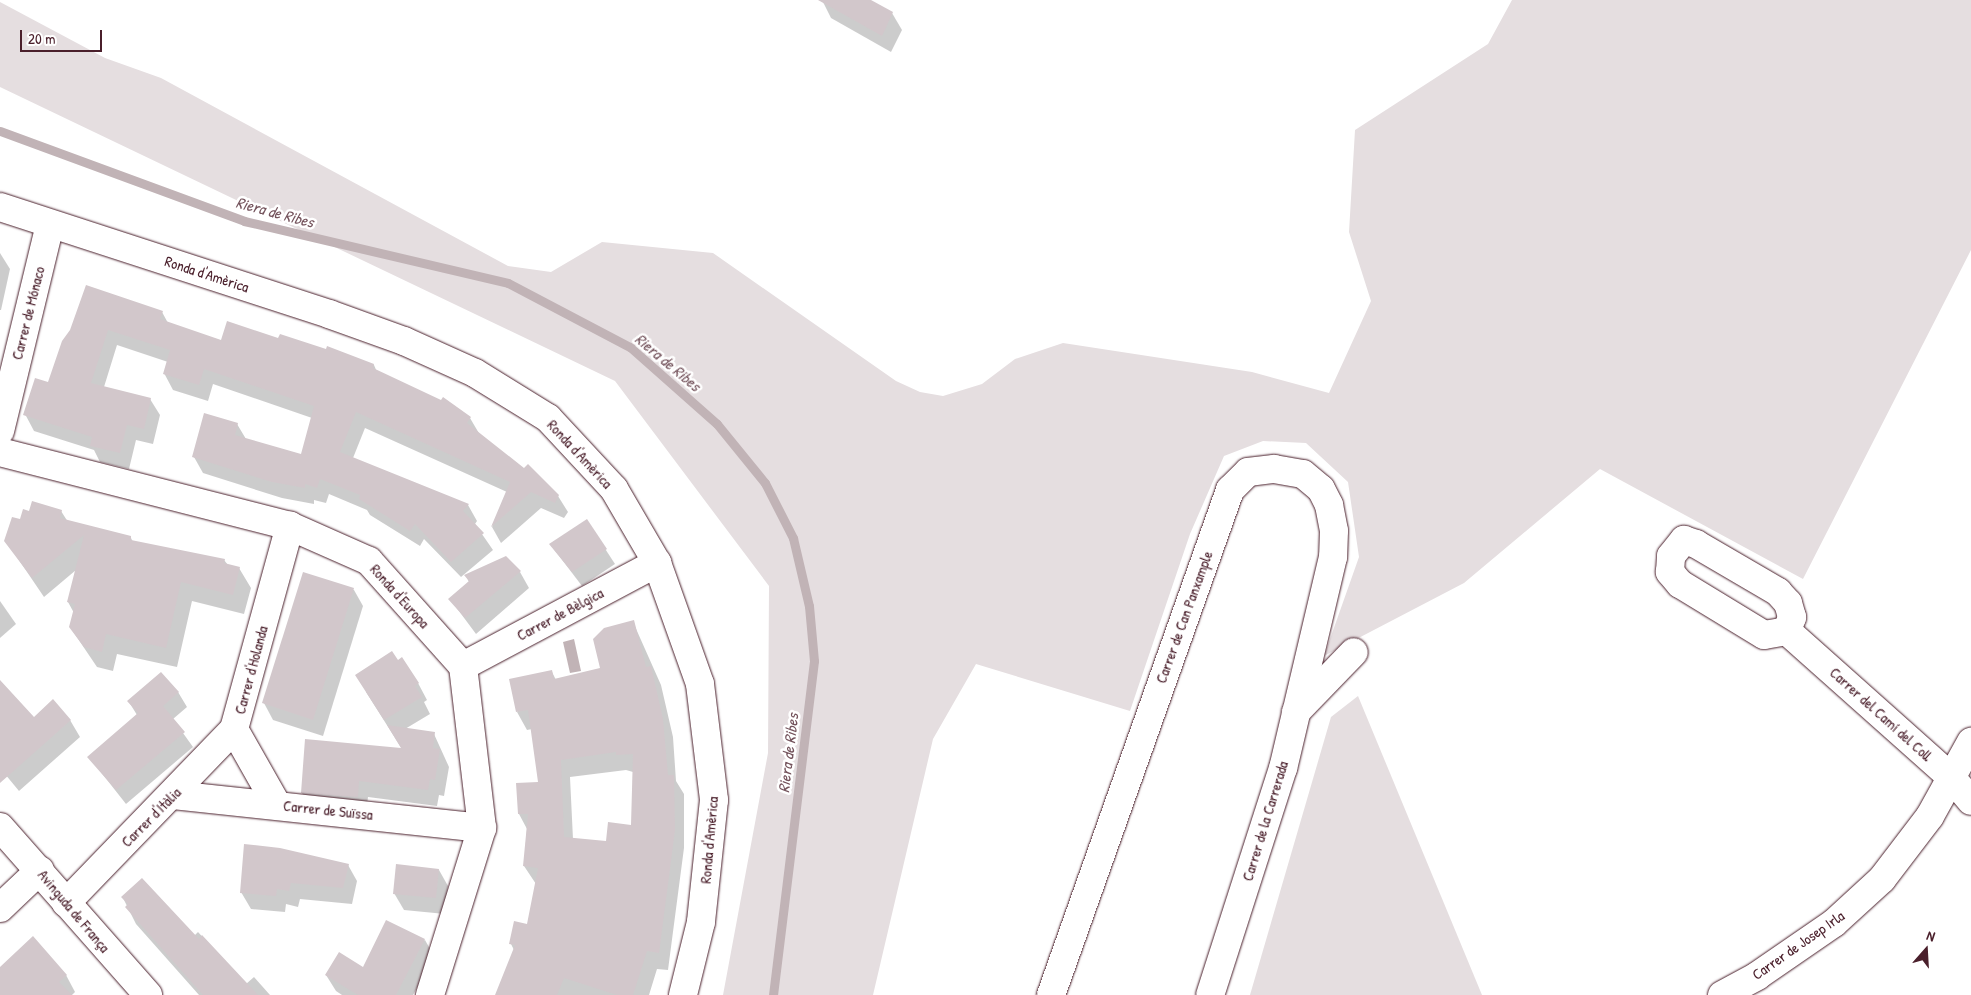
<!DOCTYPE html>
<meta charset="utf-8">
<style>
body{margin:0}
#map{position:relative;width:1971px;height:995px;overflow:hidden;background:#fff;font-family:"Patrick Hand",sans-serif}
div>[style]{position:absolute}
.green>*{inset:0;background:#e5dee0}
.water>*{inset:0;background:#c1b3b6}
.shadow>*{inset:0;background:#0003}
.stream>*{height:9px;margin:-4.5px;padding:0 4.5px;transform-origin:4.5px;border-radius:4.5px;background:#c1b3b6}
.building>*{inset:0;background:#d2c7cb}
.roads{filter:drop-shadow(0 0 1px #4a1f2b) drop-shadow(0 0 1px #4a1f2b)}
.minor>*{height:28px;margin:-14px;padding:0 14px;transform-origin:14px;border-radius:14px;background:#fff}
span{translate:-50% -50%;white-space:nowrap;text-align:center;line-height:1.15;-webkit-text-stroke:5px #fff;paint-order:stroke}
.street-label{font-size:15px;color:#4a1f2b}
.water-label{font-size:16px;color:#74535c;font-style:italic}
.north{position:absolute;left:1901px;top:925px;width:50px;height:50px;-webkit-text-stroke:4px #fff;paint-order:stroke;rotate:19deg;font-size:14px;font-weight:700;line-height:20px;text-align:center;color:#4a1f2b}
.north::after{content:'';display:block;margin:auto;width:18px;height:22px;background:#4a1f2b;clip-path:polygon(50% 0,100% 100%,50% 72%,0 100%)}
.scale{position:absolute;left:20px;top:30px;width:82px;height:22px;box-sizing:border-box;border:2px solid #4a1f2b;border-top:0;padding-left:6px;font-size:15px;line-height:18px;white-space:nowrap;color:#4a1f2b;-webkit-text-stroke:4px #fff;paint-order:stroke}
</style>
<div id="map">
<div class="green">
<div style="clip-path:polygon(1512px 0,1971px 0,1971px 250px,1803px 579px,1600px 469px,1464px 583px,1324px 656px,1359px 557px,1348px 482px,1306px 443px,1263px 441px,1224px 456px,1190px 534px,1130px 711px,976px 664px,933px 739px,873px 995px,723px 995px,768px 753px,769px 586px,615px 381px,0 87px,0 2px,105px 58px,161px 78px,508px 266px,551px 272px,602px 242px,713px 253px,896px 381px,920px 392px,943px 396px,982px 384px,1015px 359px,1063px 343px,1252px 372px,1329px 393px,1371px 301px,1349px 232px,1355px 130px,1488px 44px)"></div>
<div style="clip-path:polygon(1358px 696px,1482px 995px,1250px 995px,1331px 717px)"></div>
</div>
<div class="water">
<div style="clip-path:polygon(574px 639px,581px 671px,570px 673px,563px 642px)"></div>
</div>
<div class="shadow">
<div style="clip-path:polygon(822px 0,869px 0,892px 13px,902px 30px,891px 52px,831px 18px)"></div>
<div style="clip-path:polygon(0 253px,10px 269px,1px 310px,0 310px)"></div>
<div style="clip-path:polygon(162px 312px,168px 323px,222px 341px,279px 339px,374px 365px,377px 372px,470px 418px,480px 435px,558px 496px,568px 512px,564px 518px,541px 508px,501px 543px,492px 527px,507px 492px,365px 428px,353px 458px,468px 505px,477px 521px,475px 524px,493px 550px,461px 577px,424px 539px,420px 546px,370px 515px,367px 510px,329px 494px,326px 503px,314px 500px,314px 504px,282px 498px,203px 473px,194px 457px,237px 424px,246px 439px,302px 455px,312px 418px,213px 384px,208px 401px,173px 390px,164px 373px,168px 362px,117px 345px,104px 387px,150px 399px,160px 415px,153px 444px,136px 440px,129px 469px,100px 462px,94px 450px,34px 431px,25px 414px,49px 384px,63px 341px)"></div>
<div style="clip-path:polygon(61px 511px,68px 522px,131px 538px,133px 542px,224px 560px,228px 565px,239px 568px,251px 588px,244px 614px,192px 601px,177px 667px,117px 654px,113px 671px,97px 667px,70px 627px,74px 613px,68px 602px,76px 570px,44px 597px,6px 541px,30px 513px)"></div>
<div style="clip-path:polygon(587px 521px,615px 564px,582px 586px,550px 544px)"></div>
<div style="clip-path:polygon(520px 572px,529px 588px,476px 634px,450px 599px,469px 582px,466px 576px)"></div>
<div style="clip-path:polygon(304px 574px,354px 590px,363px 606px,323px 736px,273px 720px,264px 703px)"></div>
<div style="clip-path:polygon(0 601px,16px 624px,0 638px)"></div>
<div style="clip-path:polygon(evenodd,633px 622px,661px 685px,673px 737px,676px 781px,684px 794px,684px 848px,668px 970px,657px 969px,649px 995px,496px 995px,514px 950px,511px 944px,528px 925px,536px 884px,524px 866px,527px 829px,519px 814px,518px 784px,539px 784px,532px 729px,527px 730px,517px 712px,552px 672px,556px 680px,602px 669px,633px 622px,626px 770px,633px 772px,632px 826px,607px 842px,573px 839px,570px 777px,626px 770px)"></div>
<div style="clip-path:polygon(398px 661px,418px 683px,427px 700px,424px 702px,430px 714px,405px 729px,434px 734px,449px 767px,444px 796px,439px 795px,437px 806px,368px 797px,366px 813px,312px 809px,302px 793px,402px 749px,366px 692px)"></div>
<div style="clip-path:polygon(0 682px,34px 718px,70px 720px,80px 737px,19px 791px,0 768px)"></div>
<div style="clip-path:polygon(178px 692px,187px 707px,173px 719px,193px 747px,126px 804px,89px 757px,137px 715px,129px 702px)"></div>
<div style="clip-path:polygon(348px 865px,357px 881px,352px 904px,300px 899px,298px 907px,286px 904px,285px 912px,251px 909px,241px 892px)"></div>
<div style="clip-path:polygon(439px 870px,448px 886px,445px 914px,404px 910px,394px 893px)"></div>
<div style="clip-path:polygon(123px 898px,194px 936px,198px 932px,246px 984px,254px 977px,270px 995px,199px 995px,136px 924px)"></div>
<div style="clip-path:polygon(425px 940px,434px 956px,413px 995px,342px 995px,336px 991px,326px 975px,364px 969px)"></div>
<div style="clip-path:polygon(0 969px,66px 975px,75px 992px,72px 995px,0 995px)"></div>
</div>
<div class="stream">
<div style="left:0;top:131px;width:260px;rotate:20.2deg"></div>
<div style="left:244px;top:221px;width:271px;rotate:13.2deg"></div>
<div style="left:508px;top:283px;width:138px;rotate:27.7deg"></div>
<div style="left:630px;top:347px;width:116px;rotate:41.5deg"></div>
<div style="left:717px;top:424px;width:76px;rotate:50.9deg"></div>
<div style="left:765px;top:483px;width:62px;rotate:63deg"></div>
<div style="left:793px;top:538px;width:70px;rotate:76.8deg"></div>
<div style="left:809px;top:606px;width:55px;rotate:84.8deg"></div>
<div style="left:814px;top:661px;width:337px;rotate:97deg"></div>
</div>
<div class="building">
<div style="clip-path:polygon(818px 0,871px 0,893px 12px,882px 36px)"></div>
<div style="clip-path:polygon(86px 285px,163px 311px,160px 319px,221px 340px,227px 321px,278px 338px,280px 334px,326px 349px,327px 346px,374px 364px,373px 368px,441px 400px,443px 397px,471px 417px,467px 423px,524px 468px,528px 464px,559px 495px,555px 503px,531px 492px,491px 527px,510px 482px,356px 412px,340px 452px,469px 504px,463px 511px,484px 533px,451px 562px,415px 524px,410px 531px,359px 499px,360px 495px,320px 479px,317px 488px,305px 484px,305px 488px,272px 482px,192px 457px,204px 413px,238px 423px,235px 435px,301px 454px,314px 406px,204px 369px,199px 385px,163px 374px,170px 350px,108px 330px,91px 383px,151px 398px,144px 429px,127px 425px,120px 453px,90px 446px,92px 437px,23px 415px,35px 378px,48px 382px,62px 341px,70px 330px)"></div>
<div style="clip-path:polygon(32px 501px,62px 510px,60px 518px,131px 536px,131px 540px,225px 559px,224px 563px,240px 567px,233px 595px,181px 582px,166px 648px,106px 634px,102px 652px,84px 647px,69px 627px,75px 604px,67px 602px,84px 535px,32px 578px,4px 541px,12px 517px,20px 519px,23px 509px,29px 511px)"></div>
<div style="clip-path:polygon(587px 519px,607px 549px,572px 572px,549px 544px)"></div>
<div style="clip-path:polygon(506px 556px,521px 571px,465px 618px,448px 599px,469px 581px,464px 575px)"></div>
<div style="clip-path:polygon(303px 572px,354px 588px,313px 720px,262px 703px)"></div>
<div style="clip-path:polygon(evenodd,634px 620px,646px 667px,651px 666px,663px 719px,668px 775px,674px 775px,675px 830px,659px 953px,647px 951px,633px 995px,617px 995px,564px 978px,557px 995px,495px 995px,515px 945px,509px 944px,514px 921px,527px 924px,538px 868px,523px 866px,528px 814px,518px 814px,516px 783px,538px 782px,528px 710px,516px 712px,509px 679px,552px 670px,554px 679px,600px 668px,593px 639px,604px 628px,634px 620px,616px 752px,616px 755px,633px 754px,631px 825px,608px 822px,606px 841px,564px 837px,561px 760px,616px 752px)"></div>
<div style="clip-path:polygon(392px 651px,398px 660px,402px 657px,419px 683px,415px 686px,422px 697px,384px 720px,355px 675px)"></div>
<div style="clip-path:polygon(161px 672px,179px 692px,163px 706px,185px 732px,116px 790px,87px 757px,138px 713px,127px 701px)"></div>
<div style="clip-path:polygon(0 680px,34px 717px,53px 699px,71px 720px,0 783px)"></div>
<div style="clip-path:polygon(387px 725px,435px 732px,433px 748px,440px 749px,435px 780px,430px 779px,428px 790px,359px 781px,358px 797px,301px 793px,305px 739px,401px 748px)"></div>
<div style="clip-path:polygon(244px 844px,280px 848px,349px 864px,343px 888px,291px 883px,289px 891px,277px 889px,276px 896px,240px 893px)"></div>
<div style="clip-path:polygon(396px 864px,439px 869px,436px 898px,393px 894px)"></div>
<div style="clip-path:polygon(142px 878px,199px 939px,202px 935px,258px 995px,203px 995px,125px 907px,128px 904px,121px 897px)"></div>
<div style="clip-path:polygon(386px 920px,425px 939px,396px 995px,358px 995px,325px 975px,339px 952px,363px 967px)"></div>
<div style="clip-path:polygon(33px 936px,67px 975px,59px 982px,72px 995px,0 995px,0 967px)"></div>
</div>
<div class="roads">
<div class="minor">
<div style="left:0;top:207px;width:346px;rotate:18deg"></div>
<div style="left:329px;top:314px;width:80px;rotate:19.8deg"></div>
<div style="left:404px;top:341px;width:78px;rotate:24.3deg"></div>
<div style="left:475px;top:373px;width:86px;rotate:31.7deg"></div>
<div style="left:548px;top:418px;width:97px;rotate:47.1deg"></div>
<div style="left:614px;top:489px;width:86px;rotate:59.8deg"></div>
<div style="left:657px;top:563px;width:128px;rotate:70.4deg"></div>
<div style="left:700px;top:684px;width:117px;rotate:83.1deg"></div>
<div style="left:714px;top:800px;width:123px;rotate:96.1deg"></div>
<div style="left:701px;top:922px;width:75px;rotate:103.9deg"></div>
<div style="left:0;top:431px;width:213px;rotate:-76.4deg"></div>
<div style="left:0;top:452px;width:299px;rotate:14.3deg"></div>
<div style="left:290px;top:526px;width:86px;rotate:23.9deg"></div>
<div style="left:369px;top:561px;width:141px;rotate:48.2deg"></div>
<div style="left:463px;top:666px;width:163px;rotate:83.3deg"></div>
<div style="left:482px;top:828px;width:175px;rotate:107.3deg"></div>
<div style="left:1684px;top:540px;width:13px;rotate:18deg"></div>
<div style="left:1696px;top:544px;width:95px;rotate:30.3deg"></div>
<div style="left:1778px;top:592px;width:15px;rotate:48deg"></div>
<div style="left:1788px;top:603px;width:15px;rotate:74deg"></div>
<div style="left:1792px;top:617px;width:15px;rotate:110deg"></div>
<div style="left:1787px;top:631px;width:23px;rotate:170deg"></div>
<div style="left:1764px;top:635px;width:98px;rotate:-148.7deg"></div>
<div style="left:1680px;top:584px;width:16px;rotate:-130deg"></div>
<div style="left:1670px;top:572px;width:16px;rotate:-86deg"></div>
<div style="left:1671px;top:556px;width:21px;rotate:-51deg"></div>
<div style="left:1787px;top:631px;width:220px;rotate:41.7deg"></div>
<div style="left:1951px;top:777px;width:31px;rotate:50deg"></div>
<div style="left:463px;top:666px;width:220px;rotate:-28deg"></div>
<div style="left:1296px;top:712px;width:83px;rotate:-46deg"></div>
<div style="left:173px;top:795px;width:311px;rotate:6.1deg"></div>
<div style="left:277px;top:805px;width:87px;rotate:-119.5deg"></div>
<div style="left:234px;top:729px;width:211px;rotate:-74.6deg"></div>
<div style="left:0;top:827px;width:224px;rotate:48.6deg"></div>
<div style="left:66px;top:903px;width:242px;rotate:-46deg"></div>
<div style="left:0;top:908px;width:55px;rotate:-43.5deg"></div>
<div style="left:1051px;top:995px;width:536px;rotate:-70.48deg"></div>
<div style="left:1230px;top:490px;width:25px;rotate:-45deg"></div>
<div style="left:1248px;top:472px;width:26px;rotate:-7deg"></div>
<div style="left:1274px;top:469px;width:29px;rotate:10deg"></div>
<div style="left:1303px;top:474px;width:23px;rotate:40deg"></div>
<div style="left:1321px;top:489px;width:18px;rotate:63deg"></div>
<div style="left:1329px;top:505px;width:26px;rotate:79deg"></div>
<div style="left:1334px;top:531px;width:26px;rotate:92deg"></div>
<div style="left:1333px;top:557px;width:217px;rotate:103.3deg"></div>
<div style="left:1283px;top:768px;width:238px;rotate:107.8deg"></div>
<div style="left:1722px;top:995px;width:40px;rotate:-28deg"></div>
<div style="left:1757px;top:976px;width:93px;rotate:-34.5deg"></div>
<div style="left:1834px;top:923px;width:65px;rotate:-42.5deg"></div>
<div style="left:1882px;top:879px;width:79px;rotate:-52.7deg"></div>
<div style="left:1930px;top:816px;width:85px;rotate:-61deg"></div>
</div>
</div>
<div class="street-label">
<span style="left:207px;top:274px;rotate:18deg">Ronda d'Amèrica</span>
<span style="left:28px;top:313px;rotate:-76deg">Carrer de Mónaco</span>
<span style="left:580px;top:454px;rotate:47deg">Ronda d'Amèrica</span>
<span style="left:400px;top:596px;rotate:48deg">Ronda d'Europa</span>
<span style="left:560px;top:614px;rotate:-28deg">Carrer de Bèlgica</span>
<span style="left:1184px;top:617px;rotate:-70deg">Carrer de Can Panxample</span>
<span style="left:251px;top:670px;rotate:-75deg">Carrer d'Holanda</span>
<span style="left:1881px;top:714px;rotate:42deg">Carrer del Camí del Coll</span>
<span style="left:328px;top:810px;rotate:6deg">Carrer de Suïssa</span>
<span style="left:151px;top:817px;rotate:-45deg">Carrer d'Itàlia</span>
<span style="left:1265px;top:821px;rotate:-73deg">Carrer de la Carrerada</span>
<span style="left:709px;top:840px;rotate:-85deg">Ronda d'Amèrica</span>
<span style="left:74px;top:911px;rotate:50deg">Avinguda de França</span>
<span style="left:1798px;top:945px;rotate:-35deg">Carrer de Josep Irla</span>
</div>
<div class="water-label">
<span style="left:275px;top:212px;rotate:15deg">Riera de Ribes</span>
<span style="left:668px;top:362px;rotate:40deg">Riera de Ribes</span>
<span style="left:788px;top:753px;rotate:-83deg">Riera de Ribes</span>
</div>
<div class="north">N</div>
<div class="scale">20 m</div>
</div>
